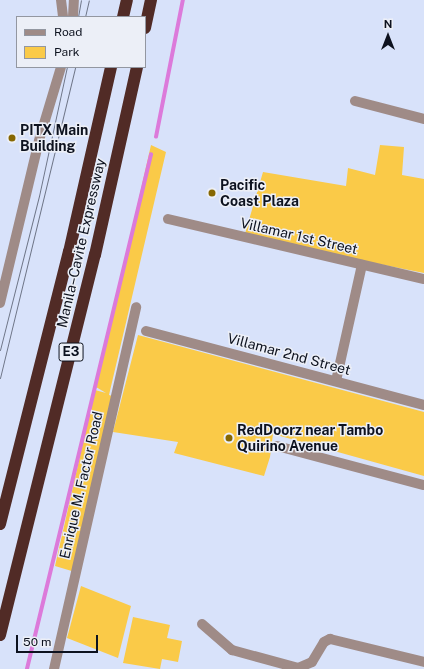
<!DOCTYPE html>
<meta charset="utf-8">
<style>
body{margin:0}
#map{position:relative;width:424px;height:669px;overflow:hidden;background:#d8e2fa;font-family:"Public Sans",sans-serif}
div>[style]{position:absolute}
.green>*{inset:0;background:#faca48}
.stream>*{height:3.5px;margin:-1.75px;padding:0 1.75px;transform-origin:1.75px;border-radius:1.75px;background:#dc7ada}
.minor>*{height:10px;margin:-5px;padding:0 5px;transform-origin:5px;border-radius:5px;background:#9f8b87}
.highway>*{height:12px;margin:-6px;padding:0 6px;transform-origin:6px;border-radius:6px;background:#512b26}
.tram>*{height:1px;margin:-0.5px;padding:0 0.5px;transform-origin:0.5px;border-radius:0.5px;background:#6e7587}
.dots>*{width:11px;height:11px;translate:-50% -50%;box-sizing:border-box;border:2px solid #eceff7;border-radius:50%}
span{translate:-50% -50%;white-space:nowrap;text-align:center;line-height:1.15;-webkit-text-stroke:3px #eceff7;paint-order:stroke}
.shield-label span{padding:1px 3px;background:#eceff7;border:1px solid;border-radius:3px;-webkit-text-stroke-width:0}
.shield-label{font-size:13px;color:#0d121f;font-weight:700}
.poi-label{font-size:14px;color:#0d121f;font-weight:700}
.left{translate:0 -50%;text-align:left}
.street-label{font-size:14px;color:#0d121f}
.legend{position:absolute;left:16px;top:16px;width:130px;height:52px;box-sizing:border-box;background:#eceff7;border:1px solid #9397a1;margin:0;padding:5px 7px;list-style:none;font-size:12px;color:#0d121f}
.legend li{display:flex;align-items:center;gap:8px;height:20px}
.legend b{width:20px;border:1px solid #9397a1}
.north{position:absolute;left:368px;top:16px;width:40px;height:40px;-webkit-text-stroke:3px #eceff7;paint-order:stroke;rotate:0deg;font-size:11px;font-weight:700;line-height:16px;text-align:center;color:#0d121f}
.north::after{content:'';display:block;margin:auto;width:14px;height:18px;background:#0d121f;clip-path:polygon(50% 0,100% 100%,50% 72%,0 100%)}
.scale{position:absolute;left:16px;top:635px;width:82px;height:18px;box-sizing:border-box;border:2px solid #0d121f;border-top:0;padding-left:5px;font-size:12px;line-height:14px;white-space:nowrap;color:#0d121f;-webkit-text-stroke:3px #eceff7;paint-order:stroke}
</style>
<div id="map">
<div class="green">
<div style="clip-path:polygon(151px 145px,166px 152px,109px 395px,112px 396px,75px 572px,55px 566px,95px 390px,106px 393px,96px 387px)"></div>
<div style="clip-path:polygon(380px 145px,404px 147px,402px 175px,424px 179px,424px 273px,244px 237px,263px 172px,346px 186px,348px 168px,375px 175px)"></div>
<div style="clip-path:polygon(138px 335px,424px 412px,424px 476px,273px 434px,270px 457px,264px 476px,174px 453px,178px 442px,113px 432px)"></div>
<div style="clip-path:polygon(81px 586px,131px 606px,118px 658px,67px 638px)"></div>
<div style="clip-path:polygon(133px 617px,170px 625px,167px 638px,182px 641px,178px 662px,162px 659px,160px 669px,123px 663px)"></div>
</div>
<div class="stream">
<div style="left:156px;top:137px;width:140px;rotate:-78.9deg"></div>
<div style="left:27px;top:669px;width:529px;rotate:-76.44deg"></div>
</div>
<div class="minor">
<div style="left:61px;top:0;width:17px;rotate:83deg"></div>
<div style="left:73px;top:17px;width:17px;rotate:-87deg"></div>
<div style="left:355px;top:101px;width:71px;rotate:14.6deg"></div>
<div style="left:168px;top:219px;width:263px;rotate:13.2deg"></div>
<div style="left:0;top:303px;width:171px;rotate:-76.5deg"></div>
<div style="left:40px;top:137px;width:73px;rotate:-73.3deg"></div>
<div style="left:146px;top:331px;width:288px;rotate:14.9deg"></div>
<div style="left:336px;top:381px;width:119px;rotate:-77.4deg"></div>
<div style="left:277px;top:446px;width:152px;rotate:14.9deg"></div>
<div style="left:202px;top:624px;width:40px;rotate:41deg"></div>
<div style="left:232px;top:650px;width:68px;rotate:15.3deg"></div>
<div style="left:298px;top:668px;width:15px;rotate:-23deg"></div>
<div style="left:312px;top:662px;width:23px;rotate:-59deg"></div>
<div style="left:324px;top:642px;width:7px;rotate:-27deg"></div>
<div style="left:330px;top:639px;width:97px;rotate:13.7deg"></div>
<div style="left:54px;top:669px;width:371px;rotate:-77.2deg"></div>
</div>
<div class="highway">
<div style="left:123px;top:17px;width:17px;rotate:-77deg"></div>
<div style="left:145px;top:28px;width:29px;rotate:-78deg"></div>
<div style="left:0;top:524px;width:281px;rotate:-75.8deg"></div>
<div style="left:69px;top:252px;width:190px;rotate:-77.2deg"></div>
<div style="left:0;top:635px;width:392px;rotate:-76deg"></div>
<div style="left:95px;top:255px;width:193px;rotate:-77.4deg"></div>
</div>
<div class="tram">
<div style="left:78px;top:17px;width:17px;rotate:-80deg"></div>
<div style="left:85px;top:17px;width:17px;rotate:-77deg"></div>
<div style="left:0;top:350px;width:159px;rotate:-75.8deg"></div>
<div style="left:39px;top:196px;width:132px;rotate:-77.8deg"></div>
<div style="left:0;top:378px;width:320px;rotate:-76.4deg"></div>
</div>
<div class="dots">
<div style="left:12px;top:138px;background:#866702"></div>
<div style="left:212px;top:193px;background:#866702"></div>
<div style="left:229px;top:438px;background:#866702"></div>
</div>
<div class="shield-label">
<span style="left:71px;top:352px">E3</span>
</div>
<div class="poi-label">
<span class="left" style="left:20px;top:138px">PITX Main<br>Building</span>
<span class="left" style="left:220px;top:193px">Pacific<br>Coast Plaza</span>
<span class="left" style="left:237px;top:438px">RedDoorz near Tambo<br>Quirino Avenue</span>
</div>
<div class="street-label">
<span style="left:299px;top:236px;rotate:13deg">Villamar 1st Street</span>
<span style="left:81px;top:243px;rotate:-77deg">Manila–Cavite Expressway</span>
<span style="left:289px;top:354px;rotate:15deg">Villamar 2nd Street</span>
<span style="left:81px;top:485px;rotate:-77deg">Enrique M. Factor Road</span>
</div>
<ul class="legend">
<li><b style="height:5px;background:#9f8b87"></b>Road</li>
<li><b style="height:11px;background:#faca48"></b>Park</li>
</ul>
<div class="north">N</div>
<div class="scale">50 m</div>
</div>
